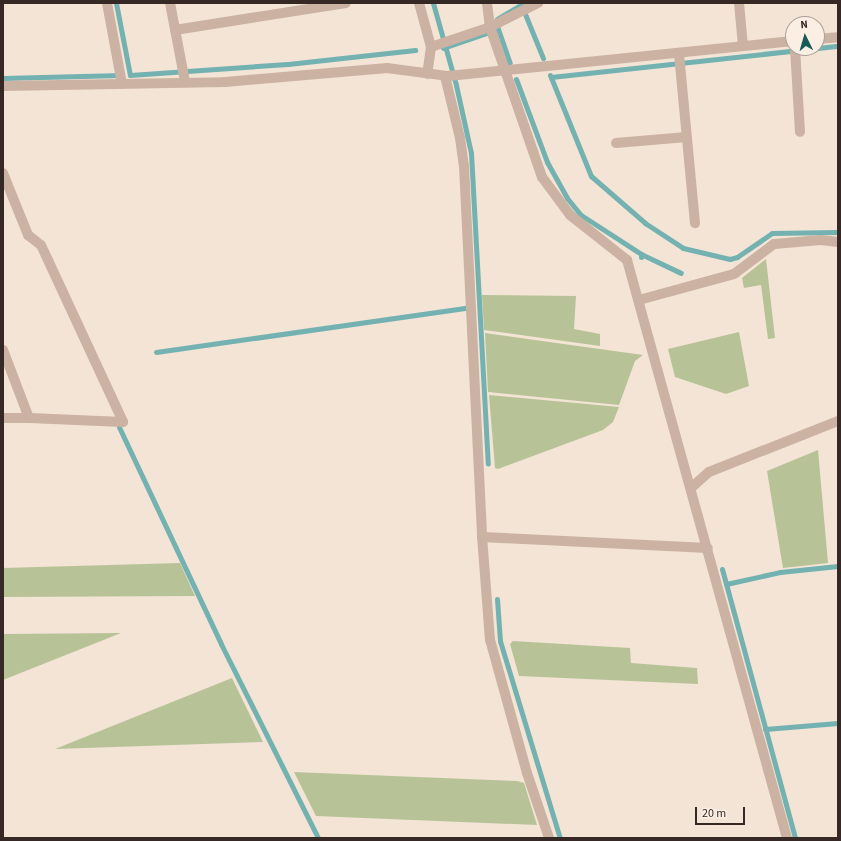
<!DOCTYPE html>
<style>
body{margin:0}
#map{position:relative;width:841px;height:841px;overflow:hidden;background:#f3e4d6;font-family:"Source Sans 3",sans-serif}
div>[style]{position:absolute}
.green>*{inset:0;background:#b7c396}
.stream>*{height:5px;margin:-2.5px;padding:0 2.5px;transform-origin:2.5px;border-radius:2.5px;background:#73b2b0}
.minor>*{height:10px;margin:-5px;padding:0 5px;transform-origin:5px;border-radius:5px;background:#ccb2a2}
span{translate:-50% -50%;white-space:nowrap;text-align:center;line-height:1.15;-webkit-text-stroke:4px #fbeee3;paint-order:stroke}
.frame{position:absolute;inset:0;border:4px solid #362925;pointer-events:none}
.north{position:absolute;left:785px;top:16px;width:40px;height:40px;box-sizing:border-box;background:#fbeee3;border:1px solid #ac9f97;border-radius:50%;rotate:355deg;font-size:11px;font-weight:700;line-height:16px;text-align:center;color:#362925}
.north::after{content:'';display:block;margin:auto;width:14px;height:18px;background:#175a5a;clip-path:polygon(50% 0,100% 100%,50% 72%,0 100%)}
.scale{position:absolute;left:695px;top:807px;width:50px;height:18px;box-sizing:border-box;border:2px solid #362925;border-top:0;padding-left:5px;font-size:12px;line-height:14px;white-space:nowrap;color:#362925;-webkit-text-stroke:3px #fbeee3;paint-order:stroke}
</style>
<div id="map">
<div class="green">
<div style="clip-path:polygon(766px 259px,775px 338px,768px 339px,761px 285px,744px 288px,742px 278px)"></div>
<div style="clip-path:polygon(482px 295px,576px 296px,574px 329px,600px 334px,600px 346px,484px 330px)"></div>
<div style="clip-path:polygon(739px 332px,749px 386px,726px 394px,675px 377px,668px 349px)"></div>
<div style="clip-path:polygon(485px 333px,643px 355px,635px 361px,619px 405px,488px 392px)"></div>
<div style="clip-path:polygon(489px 395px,619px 407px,613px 422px,603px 430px,498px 469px,495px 468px)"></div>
<div style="clip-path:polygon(818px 450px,828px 563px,783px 568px,767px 471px)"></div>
<div style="clip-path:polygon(180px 563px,195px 596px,3px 597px,3px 568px)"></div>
<div style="clip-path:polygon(121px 633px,3px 680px,3px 634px)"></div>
<div style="clip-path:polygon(513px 641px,630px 648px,631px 663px,697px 668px,698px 684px,519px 676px,510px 644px)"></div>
<div style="clip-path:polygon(232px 678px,263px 742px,55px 749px)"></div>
<div style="clip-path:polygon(294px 772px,517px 781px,524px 783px,537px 825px,316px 816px)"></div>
</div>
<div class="stream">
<div style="left:116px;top:3px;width:73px;rotate:79deg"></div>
<div style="left:130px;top:75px;width:158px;rotate:-4deg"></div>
<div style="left:288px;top:64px;width:128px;rotate:-6.3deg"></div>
<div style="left:433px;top:3px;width:85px;rotate:74.3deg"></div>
<div style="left:456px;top:85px;width:70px;rotate:77.6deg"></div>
<div style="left:471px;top:153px;width:311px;rotate:86.9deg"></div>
<div style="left:523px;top:9px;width:53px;rotate:67.8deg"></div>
<div style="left:497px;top:19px;width:31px;rotate:-31deg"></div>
<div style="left:497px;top:26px;width:39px;rotate:71deg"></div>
<div style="left:443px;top:48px;width:58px;rotate:-19.1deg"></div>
<div style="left:550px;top:75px;width:109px;rotate:67.9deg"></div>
<div style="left:591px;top:176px;width:72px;rotate:41deg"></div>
<div style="left:645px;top:223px;width:45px;rotate:33.3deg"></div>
<div style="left:683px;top:248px;width:48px;rotate:13.2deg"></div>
<div style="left:730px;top:259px;width:7px;rotate:-16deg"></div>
<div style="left:737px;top:257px;width:42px;rotate:-34.4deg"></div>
<div style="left:772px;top:233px;width:66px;rotate:-0.9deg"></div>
<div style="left:551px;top:77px;width:289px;rotate:-6.2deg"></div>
<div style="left:3px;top:78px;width:119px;rotate:-1.4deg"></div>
<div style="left:516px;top:79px;width:89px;rotate:69.5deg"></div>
<div style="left:547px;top:162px;width:41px;rotate:60.9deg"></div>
<div style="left:567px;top:198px;width:22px;rotate:51deg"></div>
<div style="left:581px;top:215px;width:72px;rotate:33deg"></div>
<div style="left:641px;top:254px;width:3px;rotate:90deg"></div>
<div style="left:641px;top:254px;width:44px;rotate:25.4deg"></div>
<div style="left:156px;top:352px;width:319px;rotate:-8.1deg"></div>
<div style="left:119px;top:427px;width:240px;rotate:64.8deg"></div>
<div style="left:221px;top:644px;width:217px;rotate:63.4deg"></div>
<div style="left:722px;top:569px;width:279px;rotate:74.8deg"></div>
<div style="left:726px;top:584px;width:55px;rotate:-12.5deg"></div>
<div style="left:780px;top:572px;width:58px;rotate:-5.9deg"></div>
<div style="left:497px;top:599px;width:42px;rotate:85.9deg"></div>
<div style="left:500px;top:641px;width:206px;rotate:73.1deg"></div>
<div style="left:765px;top:729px;width:73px;rotate:-4.7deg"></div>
</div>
<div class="minor">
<div style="left:107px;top:3px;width:82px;rotate:79.5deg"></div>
<div style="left:170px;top:3px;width:80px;rotate:79.2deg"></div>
<div style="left:419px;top:3px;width:46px;rotate:74.7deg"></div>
<div style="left:431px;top:47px;width:27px;rotate:98deg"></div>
<div style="left:487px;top:3px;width:24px;rotate:83deg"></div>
<div style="left:490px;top:27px;width:159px;rotate:70.9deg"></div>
<div style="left:542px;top:177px;width:47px;rotate:53.6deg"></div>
<div style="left:570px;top:215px;width:73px;rotate:38.3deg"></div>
<div style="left:627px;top:260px;width:600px;rotate:74.53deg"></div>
<div style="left:739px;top:3px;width:43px;rotate:84.7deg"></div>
<div style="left:175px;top:30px;width:173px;rotate:-9deg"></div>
<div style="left:817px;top:39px;width:21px;rotate:-5deg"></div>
<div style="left:431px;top:47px;width:62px;rotate:-18.7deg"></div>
<div style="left:490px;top:27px;width:54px;rotate:-26.6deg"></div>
<div style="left:795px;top:48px;width:84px;rotate:86.6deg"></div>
<div style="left:679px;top:54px;width:170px;rotate:84.6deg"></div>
<div style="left:445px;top:76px;width:64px;rotate:76.4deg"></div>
<div style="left:460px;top:138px;width:28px;rotate:82deg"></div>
<div style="left:464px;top:166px;width:371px;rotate:87.2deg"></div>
<div style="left:3px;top:86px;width:222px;rotate:-1deg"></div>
<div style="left:225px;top:82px;width:163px;rotate:-4.9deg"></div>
<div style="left:387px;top:68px;width:62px;rotate:7.5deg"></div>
<div style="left:448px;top:76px;width:347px;rotate:-5.8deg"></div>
<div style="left:616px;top:143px;width:71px;rotate:-4.8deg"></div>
<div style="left:3px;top:173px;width:67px;rotate:68deg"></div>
<div style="left:28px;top:235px;width:16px;rotate:38deg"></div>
<div style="left:41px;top:245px;width:195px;rotate:65.1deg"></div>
<div style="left:123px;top:422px;width:94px;rotate:-177.6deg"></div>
<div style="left:29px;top:418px;width:73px;rotate:-110.9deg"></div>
<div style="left:639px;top:300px;width:98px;rotate:-15.3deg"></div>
<div style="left:734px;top:274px;width:50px;rotate:-36.9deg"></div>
<div style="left:774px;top:244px;width:47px;rotate:-4.9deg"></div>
<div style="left:821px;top:240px;width:17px;rotate:7deg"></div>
<div style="left:3px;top:418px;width:26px"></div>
<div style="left:691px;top:488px;width:24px;rotate:-42deg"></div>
<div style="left:709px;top:472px;width:139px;rotate:-21.6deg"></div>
<div style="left:549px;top:838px;width:69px;rotate:-108.7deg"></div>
<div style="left:527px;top:773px;width:138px;rotate:-105.5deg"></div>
<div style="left:490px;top:640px;width:103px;rotate:-94.4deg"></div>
<div style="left:482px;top:537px;width:226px;rotate:2.8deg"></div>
</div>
<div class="frame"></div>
<div class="north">N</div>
<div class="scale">20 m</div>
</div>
